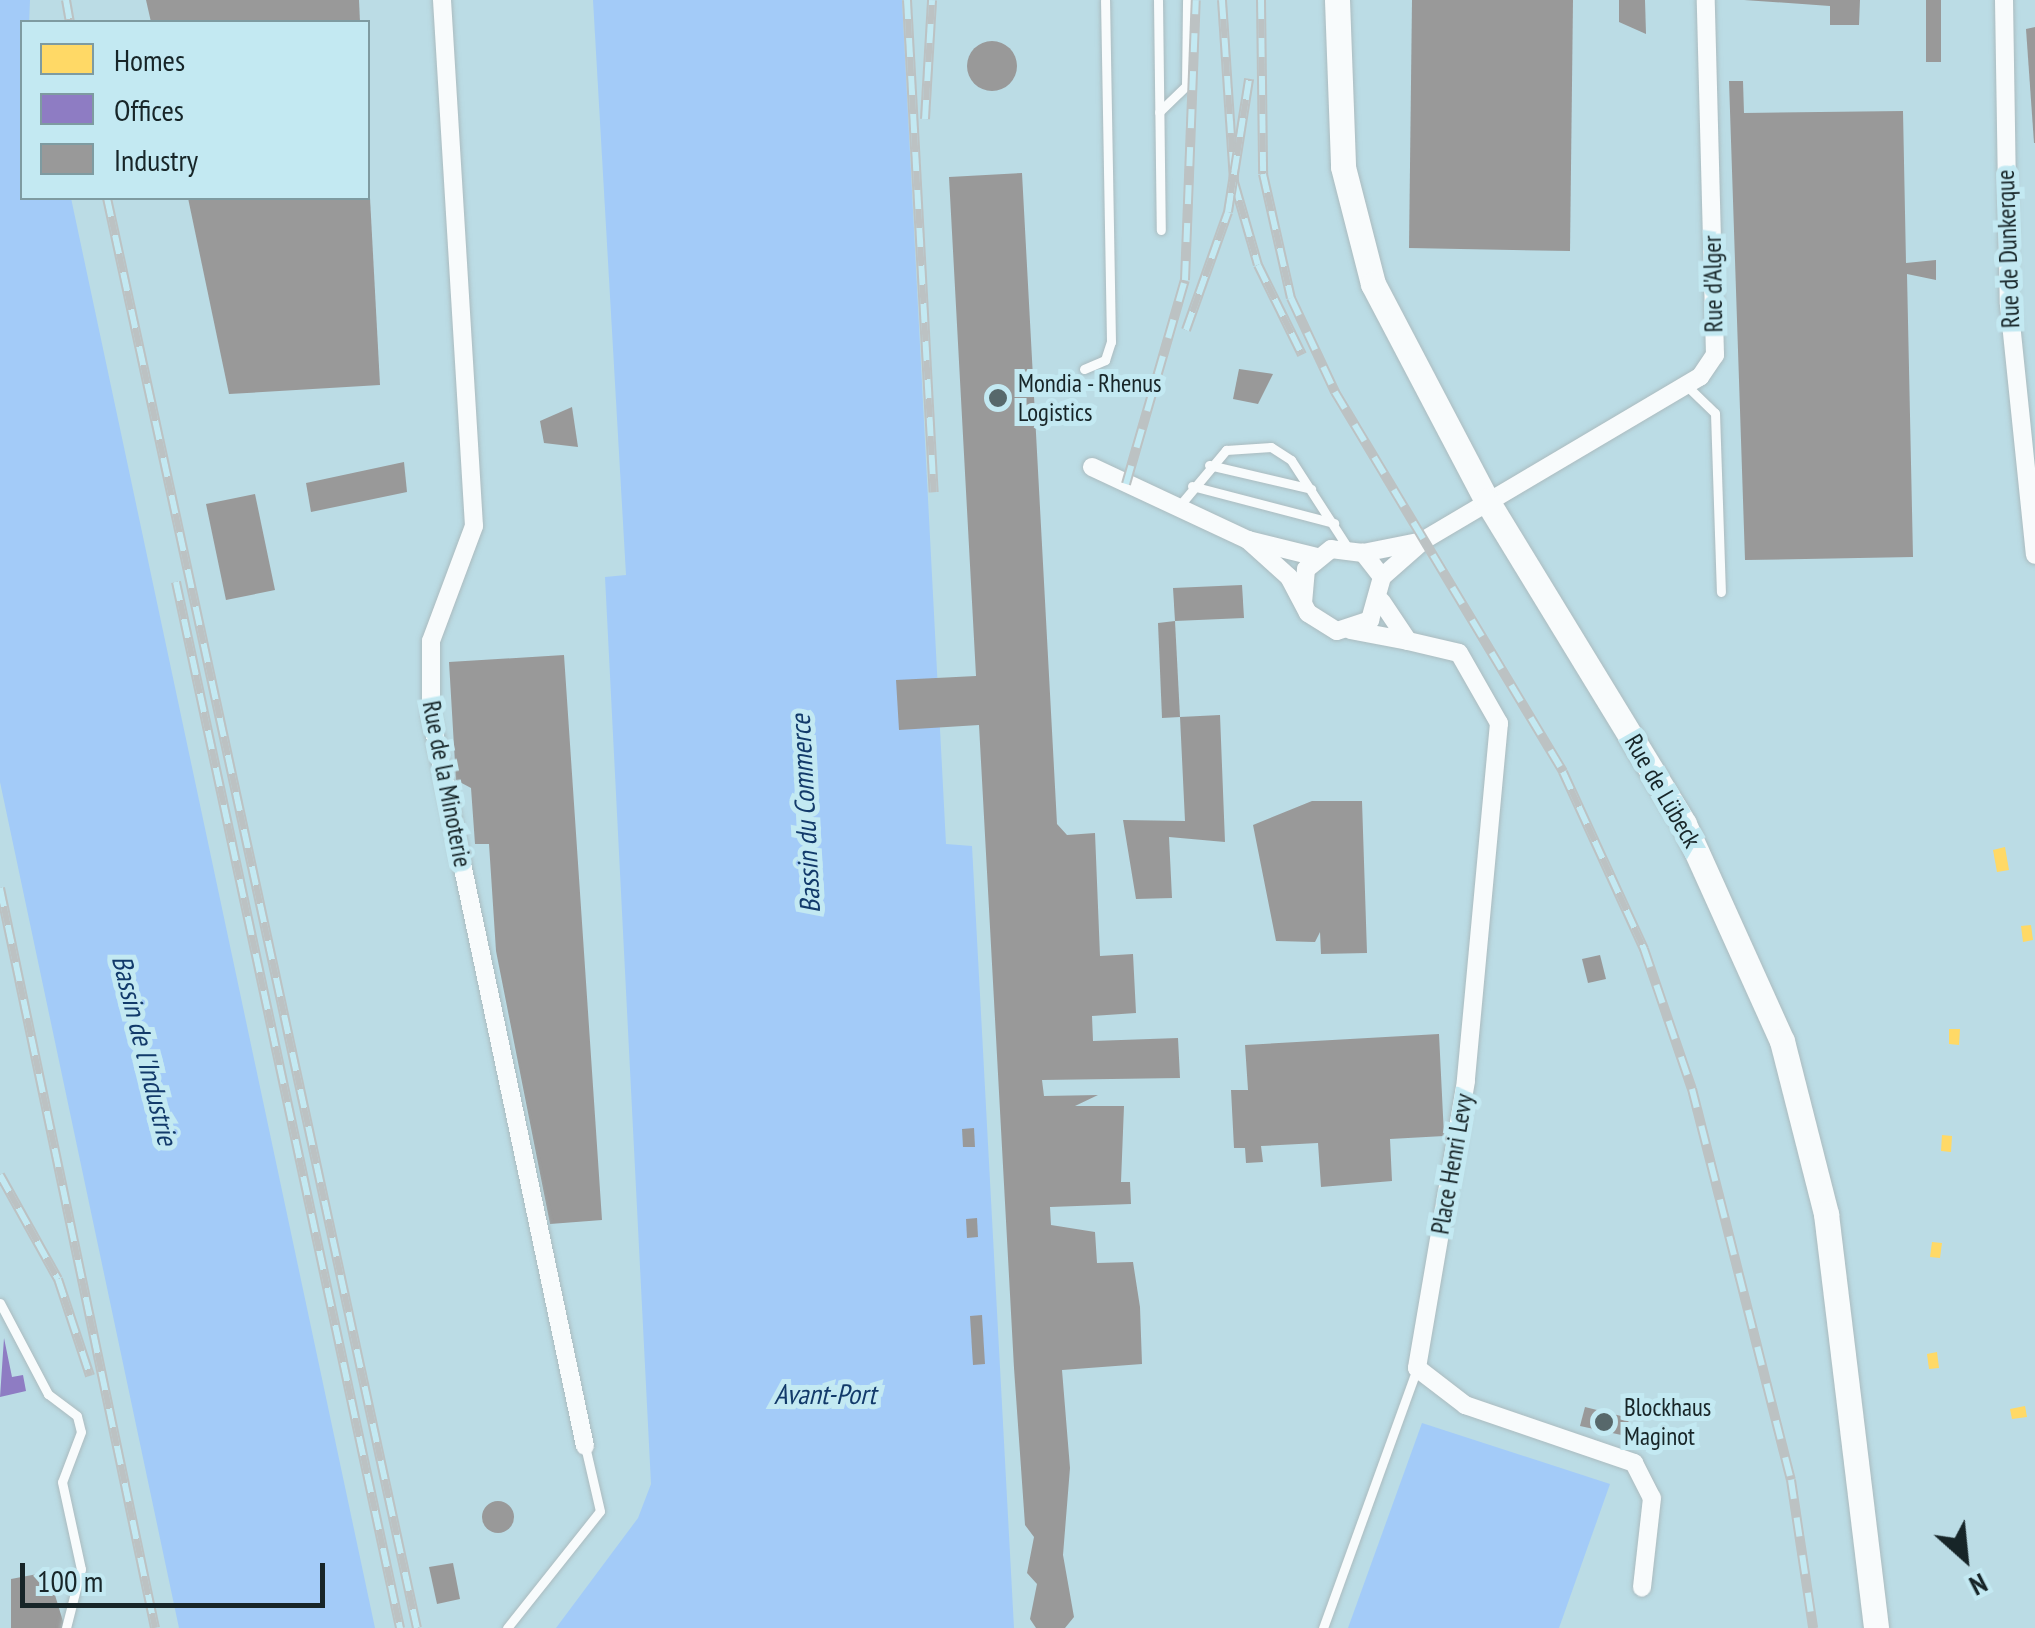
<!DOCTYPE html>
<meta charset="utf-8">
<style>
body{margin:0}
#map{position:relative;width:2035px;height:1628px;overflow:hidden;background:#cee3e8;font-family:"PT Sans Narrow",sans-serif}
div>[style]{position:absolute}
.built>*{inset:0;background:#bbdce5}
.water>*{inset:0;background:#a3cbf8}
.homes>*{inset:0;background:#ffd966}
.offices>*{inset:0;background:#8e7cc3}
.industry>*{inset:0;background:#999}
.round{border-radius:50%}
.roads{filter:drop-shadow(0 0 2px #abbbbf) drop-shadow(0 0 2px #abbbbf)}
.service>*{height:9px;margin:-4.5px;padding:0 4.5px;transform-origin:4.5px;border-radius:4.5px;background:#f8fbfc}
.minor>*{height:18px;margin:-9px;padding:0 9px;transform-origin:9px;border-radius:9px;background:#f8fbfc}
.secondary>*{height:25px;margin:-12.5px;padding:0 12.5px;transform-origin:12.5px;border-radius:12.5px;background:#f8fbfc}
.rail>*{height:10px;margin-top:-5px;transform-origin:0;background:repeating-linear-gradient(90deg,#c3e9f2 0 19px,#bcc2c3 0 38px);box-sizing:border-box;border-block:2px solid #bcc2c3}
.dots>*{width:28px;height:28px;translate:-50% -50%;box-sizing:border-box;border:5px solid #c3e9f2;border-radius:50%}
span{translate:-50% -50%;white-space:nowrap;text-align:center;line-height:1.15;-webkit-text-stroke:10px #c3e9f2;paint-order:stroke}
.street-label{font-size:25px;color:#172528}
.poi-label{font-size:25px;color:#172528}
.left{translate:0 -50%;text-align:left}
.water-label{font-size:28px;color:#123a6a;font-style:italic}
.legend{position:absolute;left:20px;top:20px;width:350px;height:180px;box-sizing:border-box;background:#c3e9f2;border:2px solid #7e9ba1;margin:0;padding:12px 18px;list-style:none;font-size:30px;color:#172528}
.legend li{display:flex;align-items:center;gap:20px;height:50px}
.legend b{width:50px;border:2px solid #7e9ba1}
.north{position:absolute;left:1915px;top:1508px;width:100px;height:100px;-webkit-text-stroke:8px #c3e9f2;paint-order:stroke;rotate:153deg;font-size:28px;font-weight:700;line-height:40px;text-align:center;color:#172528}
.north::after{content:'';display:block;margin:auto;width:35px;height:45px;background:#172528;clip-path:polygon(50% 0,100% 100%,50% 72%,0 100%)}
.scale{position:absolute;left:20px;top:1563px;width:305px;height:45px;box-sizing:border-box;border:5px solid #172528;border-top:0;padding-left:12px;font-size:30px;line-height:35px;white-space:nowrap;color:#172528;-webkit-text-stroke:8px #c3e9f2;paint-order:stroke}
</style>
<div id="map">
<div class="built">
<div style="clip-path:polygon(evenodd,0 0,2035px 0,2035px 1628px,0 1628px,0 0,22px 22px,368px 22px,368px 198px,22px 198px,22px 22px)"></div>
</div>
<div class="water">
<div style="clip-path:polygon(0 0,30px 0,22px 198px,71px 198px,375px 1628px,179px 1628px,0 782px)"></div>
<div style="clip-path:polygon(593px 0,902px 0,946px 844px,972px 846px,1014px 1628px,556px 1628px,638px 1518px,651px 1484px,605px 577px,626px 575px)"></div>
<div style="clip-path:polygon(1422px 1423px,1610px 1484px,1559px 1628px,1348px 1628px)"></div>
</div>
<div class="homes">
<div style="clip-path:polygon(2005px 847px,2009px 870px,1997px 872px,1993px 850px)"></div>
<div style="clip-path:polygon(2031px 925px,2033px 940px,2023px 942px,2021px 926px)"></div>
<div style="clip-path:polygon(1949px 1029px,1960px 1029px,1959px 1045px,1949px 1044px)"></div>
<div style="clip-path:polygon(1942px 1135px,1952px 1136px,1951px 1152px,1941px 1151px)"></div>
<div style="clip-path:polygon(1932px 1242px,1942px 1243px,1940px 1258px,1930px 1257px)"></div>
<div style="clip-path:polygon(1937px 1352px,1939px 1368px,1929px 1369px,1927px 1354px)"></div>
<div style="clip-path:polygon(2025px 1406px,2027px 1417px,2012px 1419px,2010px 1409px)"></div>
</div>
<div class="offices">
<div style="clip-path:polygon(4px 1338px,12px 1377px,23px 1375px,26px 1391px,0 1397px)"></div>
</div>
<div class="industry">
<div style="clip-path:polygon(146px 0,359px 0,360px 22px,151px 22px)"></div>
<div style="clip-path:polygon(1412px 0,1573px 0,1570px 251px,1409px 248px)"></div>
<div style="clip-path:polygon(1619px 0,1645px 0,1646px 34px,1619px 22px)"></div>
<div style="clip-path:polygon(1744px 0,1860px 0,1859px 25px,1830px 25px,1830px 6px)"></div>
<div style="clip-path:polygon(1926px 0,1941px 0,1941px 62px,1926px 62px)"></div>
<div style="clip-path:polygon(2035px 27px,2035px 143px,2034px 143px,2026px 29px)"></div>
<div class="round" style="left:967px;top:41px;width:50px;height:50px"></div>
<div style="clip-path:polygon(1729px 81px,1743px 81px,1744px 113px,1903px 111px,1906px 263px,1936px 260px,1936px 280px,1907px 274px,1913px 557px,1745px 560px)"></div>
<div style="clip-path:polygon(1022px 173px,1057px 824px,1067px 835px,1095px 833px,1100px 956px,1133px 954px,1136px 1013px,1092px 1016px,1093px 1041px,1178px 1038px,1180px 1078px,1042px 1080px,1044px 1096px,1098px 1095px,1075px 1106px,1124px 1106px,1121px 1182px,1130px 1182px,1131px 1204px,1050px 1207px,1051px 1225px,1095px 1232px,1097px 1263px,1133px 1262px,1140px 1307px,1142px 1364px,1062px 1370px,1070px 1468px,1063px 1555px,1074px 1617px,1065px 1628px,1036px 1628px,1030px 1619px,1037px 1584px,1027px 1573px,1034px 1537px,1025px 1525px,1014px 1368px,979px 725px,899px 730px,896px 680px,976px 676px,949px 177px)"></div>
<div style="clip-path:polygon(188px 198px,370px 198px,380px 385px,229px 394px)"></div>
<div style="clip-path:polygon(1239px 369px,1273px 374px,1258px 404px,1233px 399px)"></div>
<div style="clip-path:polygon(572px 407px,578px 447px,544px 443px,540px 421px)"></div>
<div style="clip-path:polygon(404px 462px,407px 492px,311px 512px,306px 483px)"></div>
<div style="clip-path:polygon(255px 494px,275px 590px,226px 600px,206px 504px)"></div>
<div style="clip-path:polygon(1242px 585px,1244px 618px,1175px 621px,1173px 588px)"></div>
<div style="clip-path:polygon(1175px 621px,1180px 717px,1162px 718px,1158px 623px)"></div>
<div style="clip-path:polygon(564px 655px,602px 1220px,550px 1224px,496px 951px,489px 844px,475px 844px,471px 788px,456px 780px,449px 662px)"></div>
<div style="clip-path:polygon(1220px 715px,1225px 842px,1169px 837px,1172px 898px,1136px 899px,1123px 820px,1185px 821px,1180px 717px)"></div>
<div style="clip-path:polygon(1312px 801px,1362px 801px,1367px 953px,1321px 954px,1320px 932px,1315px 942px,1276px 941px,1253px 825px)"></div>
<div style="clip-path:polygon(1600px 955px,1606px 979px,1588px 983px,1582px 959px)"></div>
<div style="clip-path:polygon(1439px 1034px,1444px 1136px,1390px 1139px,1392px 1181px,1321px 1187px,1318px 1143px,1261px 1146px,1263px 1162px,1246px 1163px,1245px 1148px,1234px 1148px,1231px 1090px,1248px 1090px,1245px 1045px)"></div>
<div style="clip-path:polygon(974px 1128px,975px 1147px,963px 1147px,962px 1129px)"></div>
<div style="clip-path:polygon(977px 1218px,978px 1237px,967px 1238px,966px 1219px)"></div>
<div style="clip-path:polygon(982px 1315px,985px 1364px,973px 1365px,970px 1316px)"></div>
<div style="clip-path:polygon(1585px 1407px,1629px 1418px,1626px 1436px,1580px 1426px)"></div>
<div class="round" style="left:482px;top:1501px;width:32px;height:32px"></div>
<div style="clip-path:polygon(453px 1563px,460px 1599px,437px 1604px,429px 1567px)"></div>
<div style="clip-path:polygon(48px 1572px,65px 1628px,11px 1628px,11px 1579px)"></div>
</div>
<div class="roads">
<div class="service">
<div style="left:1158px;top:0;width:230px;rotate:89.3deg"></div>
<div style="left:1159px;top:112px;width:37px;rotate:-44deg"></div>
<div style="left:1186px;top:86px;width:86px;rotate:-89.3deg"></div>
<div style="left:1084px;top:369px;width:23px;rotate:-23deg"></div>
<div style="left:1105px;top:360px;width:19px;rotate:-72deg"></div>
<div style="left:1111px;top:342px;width:342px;rotate:-91deg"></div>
<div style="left:1688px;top:387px;width:37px;rotate:44deg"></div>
<div style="left:1715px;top:413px;width:179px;rotate:88.1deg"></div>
<div style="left:1209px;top:465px;width:105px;rotate:13.2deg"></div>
<div style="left:1192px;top:486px;width:147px;rotate:14.6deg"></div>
<div style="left:1180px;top:505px;width:72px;rotate:-50.1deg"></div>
<div style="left:1226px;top:450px;width:45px;rotate:-3.8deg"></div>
<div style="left:1271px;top:447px;width:24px;rotate:33deg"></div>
<div style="left:1291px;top:460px;width:105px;rotate:57.1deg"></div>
<div style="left:0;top:1303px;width:103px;rotate:62.2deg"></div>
<div style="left:48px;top:1394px;width:36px;rotate:37deg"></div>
<div style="left:77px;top:1416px;width:16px;rotate:76deg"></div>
<div style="left:81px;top:1432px;width:53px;rotate:110.8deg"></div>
<div style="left:62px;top:1482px;width:89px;rotate:77.7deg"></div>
<div style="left:81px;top:1569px;width:61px;rotate:104.3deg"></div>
<div style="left:507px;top:1628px;width:149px;rotate:-51.5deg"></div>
<div style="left:600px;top:1511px;width:67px;rotate:-103deg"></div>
<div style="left:1323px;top:1628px;width:276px;rotate:-70.1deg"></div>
</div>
<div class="minor">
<div style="left:442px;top:0;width:527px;rotate:86.52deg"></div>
<div style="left:474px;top:526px;width:123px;rotate:110.5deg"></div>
<div style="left:431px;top:641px;width:76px;rotate:90deg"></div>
<div style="left:431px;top:717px;width:745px;rotate:78.07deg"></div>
<div style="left:2004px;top:0;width:304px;rotate:89.1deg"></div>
<div style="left:2009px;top:304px;width:252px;rotate:84.1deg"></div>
<div style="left:1092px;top:467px;width:172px;rotate:25.1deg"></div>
<div style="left:1248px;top:540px;width:71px;rotate:13.8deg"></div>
<div style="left:1248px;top:540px;width:55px;rotate:42.1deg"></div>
<div style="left:1289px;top:577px;width:41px;rotate:62.2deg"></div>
<div style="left:1308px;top:613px;width:34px;rotate:32deg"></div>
<div style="left:1337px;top:631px;width:35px;rotate:-18deg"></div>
<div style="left:1370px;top:620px;width:45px;rotate:-74.4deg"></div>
<div style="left:1382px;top:577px;width:31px;rotate:-128deg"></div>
<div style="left:1363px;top:553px;width:32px;rotate:-173deg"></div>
<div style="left:1331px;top:549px;width:32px;rotate:141deg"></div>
<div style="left:1306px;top:569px;width:33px;rotate:95deg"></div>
<div style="left:1363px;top:553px;width:56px;rotate:-11.3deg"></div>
<div style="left:1382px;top:577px;width:56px;rotate:-41.4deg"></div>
<div style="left:1424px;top:540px;width:321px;rotate:-30.6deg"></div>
<div style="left:1700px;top:377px;width:27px;rotate:-56deg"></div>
<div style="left:1715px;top:355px;width:355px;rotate:-91.5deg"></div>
<div style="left:1350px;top:630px;width:59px;rotate:10.7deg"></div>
<div style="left:1408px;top:641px;width:47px;rotate:-123.7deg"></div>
<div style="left:1408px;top:641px;width:52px;rotate:13.2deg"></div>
<div style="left:1459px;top:653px;width:81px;rotate:60.3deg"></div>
<div style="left:1499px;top:723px;width:360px;rotate:95.3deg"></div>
<div style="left:1466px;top:1081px;width:291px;rotate:99.7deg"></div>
<div style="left:1417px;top:1368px;width:61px;rotate:37.6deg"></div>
<div style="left:1465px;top:1405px;width:179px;rotate:18.9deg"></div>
<div style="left:1634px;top:1463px;width:39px;rotate:63deg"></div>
<div style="left:1652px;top:1498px;width:90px;rotate:96.4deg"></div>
</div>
<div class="secondary">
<div style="left:1337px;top:0;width:167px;rotate:87.9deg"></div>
<div style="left:1343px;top:167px;width:121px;rotate:75.6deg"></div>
<div style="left:1373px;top:284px;width:245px;rotate:62.3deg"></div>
<div style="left:1487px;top:501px;width:378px;rotate:58.6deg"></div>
<div style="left:1684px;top:824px;width:238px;rotate:65.7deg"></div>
<div style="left:1782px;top:1041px;width:179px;rotate:75.7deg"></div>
<div style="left:1826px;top:1214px;width:417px;rotate:83.1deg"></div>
</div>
</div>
<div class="rail">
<div style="left:66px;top:0;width:22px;rotate:80deg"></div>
<div style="left:907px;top:0;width:493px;rotate:86.9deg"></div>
<div style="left:1222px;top:0;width:182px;rotate:86.2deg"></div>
<div style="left:1234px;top:182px;width:86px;rotate:73.9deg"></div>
<div style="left:1258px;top:265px;width:100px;rotate:63.9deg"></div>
<div style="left:1261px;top:0;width:174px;rotate:89.3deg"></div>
<div style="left:1263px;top:174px;width:127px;rotate:77.3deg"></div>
<div style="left:1291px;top:298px;width:104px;rotate:64.9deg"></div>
<div style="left:1335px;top:392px;width:443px;rotate:59deg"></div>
<div style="left:1563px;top:772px;width:195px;rotate:65.4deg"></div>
<div style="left:1644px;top:949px;width:148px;rotate:71.1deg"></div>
<div style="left:1692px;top:1089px;width:403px;rotate:75.8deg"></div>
<div style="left:1791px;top:1480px;width:150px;rotate:81.5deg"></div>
<div style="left:925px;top:119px;width:119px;rotate:-86.6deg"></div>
<div style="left:107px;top:198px;width:1463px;rotate:77.77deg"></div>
<div style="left:1186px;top:330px;width:125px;rotate:-70.4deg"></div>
<div style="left:1228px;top:212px;width:135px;rotate:-81deg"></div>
<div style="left:1126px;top:484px;width:212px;rotate:-73.9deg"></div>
<div style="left:1185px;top:280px;width:280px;rotate:-87.8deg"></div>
<div style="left:176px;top:582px;width:1070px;rotate:77.91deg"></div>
<div style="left:0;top:888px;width:756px;rotate:78.17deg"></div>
<div style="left:0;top:1175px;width:119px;rotate:60.9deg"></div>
<div style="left:58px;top:1279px;width:102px;rotate:71.7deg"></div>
</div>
<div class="dots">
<div style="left:998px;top:398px;background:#57686b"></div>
<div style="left:1604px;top:1422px;background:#57686b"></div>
</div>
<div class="street-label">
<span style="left:2008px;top:249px;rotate:-92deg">Rue de Dunkerque</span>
<span style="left:1713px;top:284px;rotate:-91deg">Rue d'Alger</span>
<span style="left:447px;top:784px;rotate:79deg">Rue de la Minoterie</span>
<span style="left:1663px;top:791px;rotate:60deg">Rue de Lübeck</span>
<span style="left:1452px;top:1164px;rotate:-80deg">Place Henri Levy</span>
</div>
<div class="poi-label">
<span class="left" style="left:1018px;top:398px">Mondia - Rhenus<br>Logistics</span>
<span class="left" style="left:1624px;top:1422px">Blockhaus<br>Maginot</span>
</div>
<div class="water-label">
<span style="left:805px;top:814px;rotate:-93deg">Bassin du Commerce</span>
<span style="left:145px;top:1050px;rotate:76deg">Bassin de l'Industrie</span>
<span style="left:825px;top:1394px">Avant-Port</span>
</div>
<ul class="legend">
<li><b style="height:28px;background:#ffd966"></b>Homes</li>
<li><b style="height:28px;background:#8e7cc3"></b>Offices</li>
<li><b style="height:28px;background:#999"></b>Industry</li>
</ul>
<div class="north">N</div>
<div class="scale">100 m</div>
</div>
